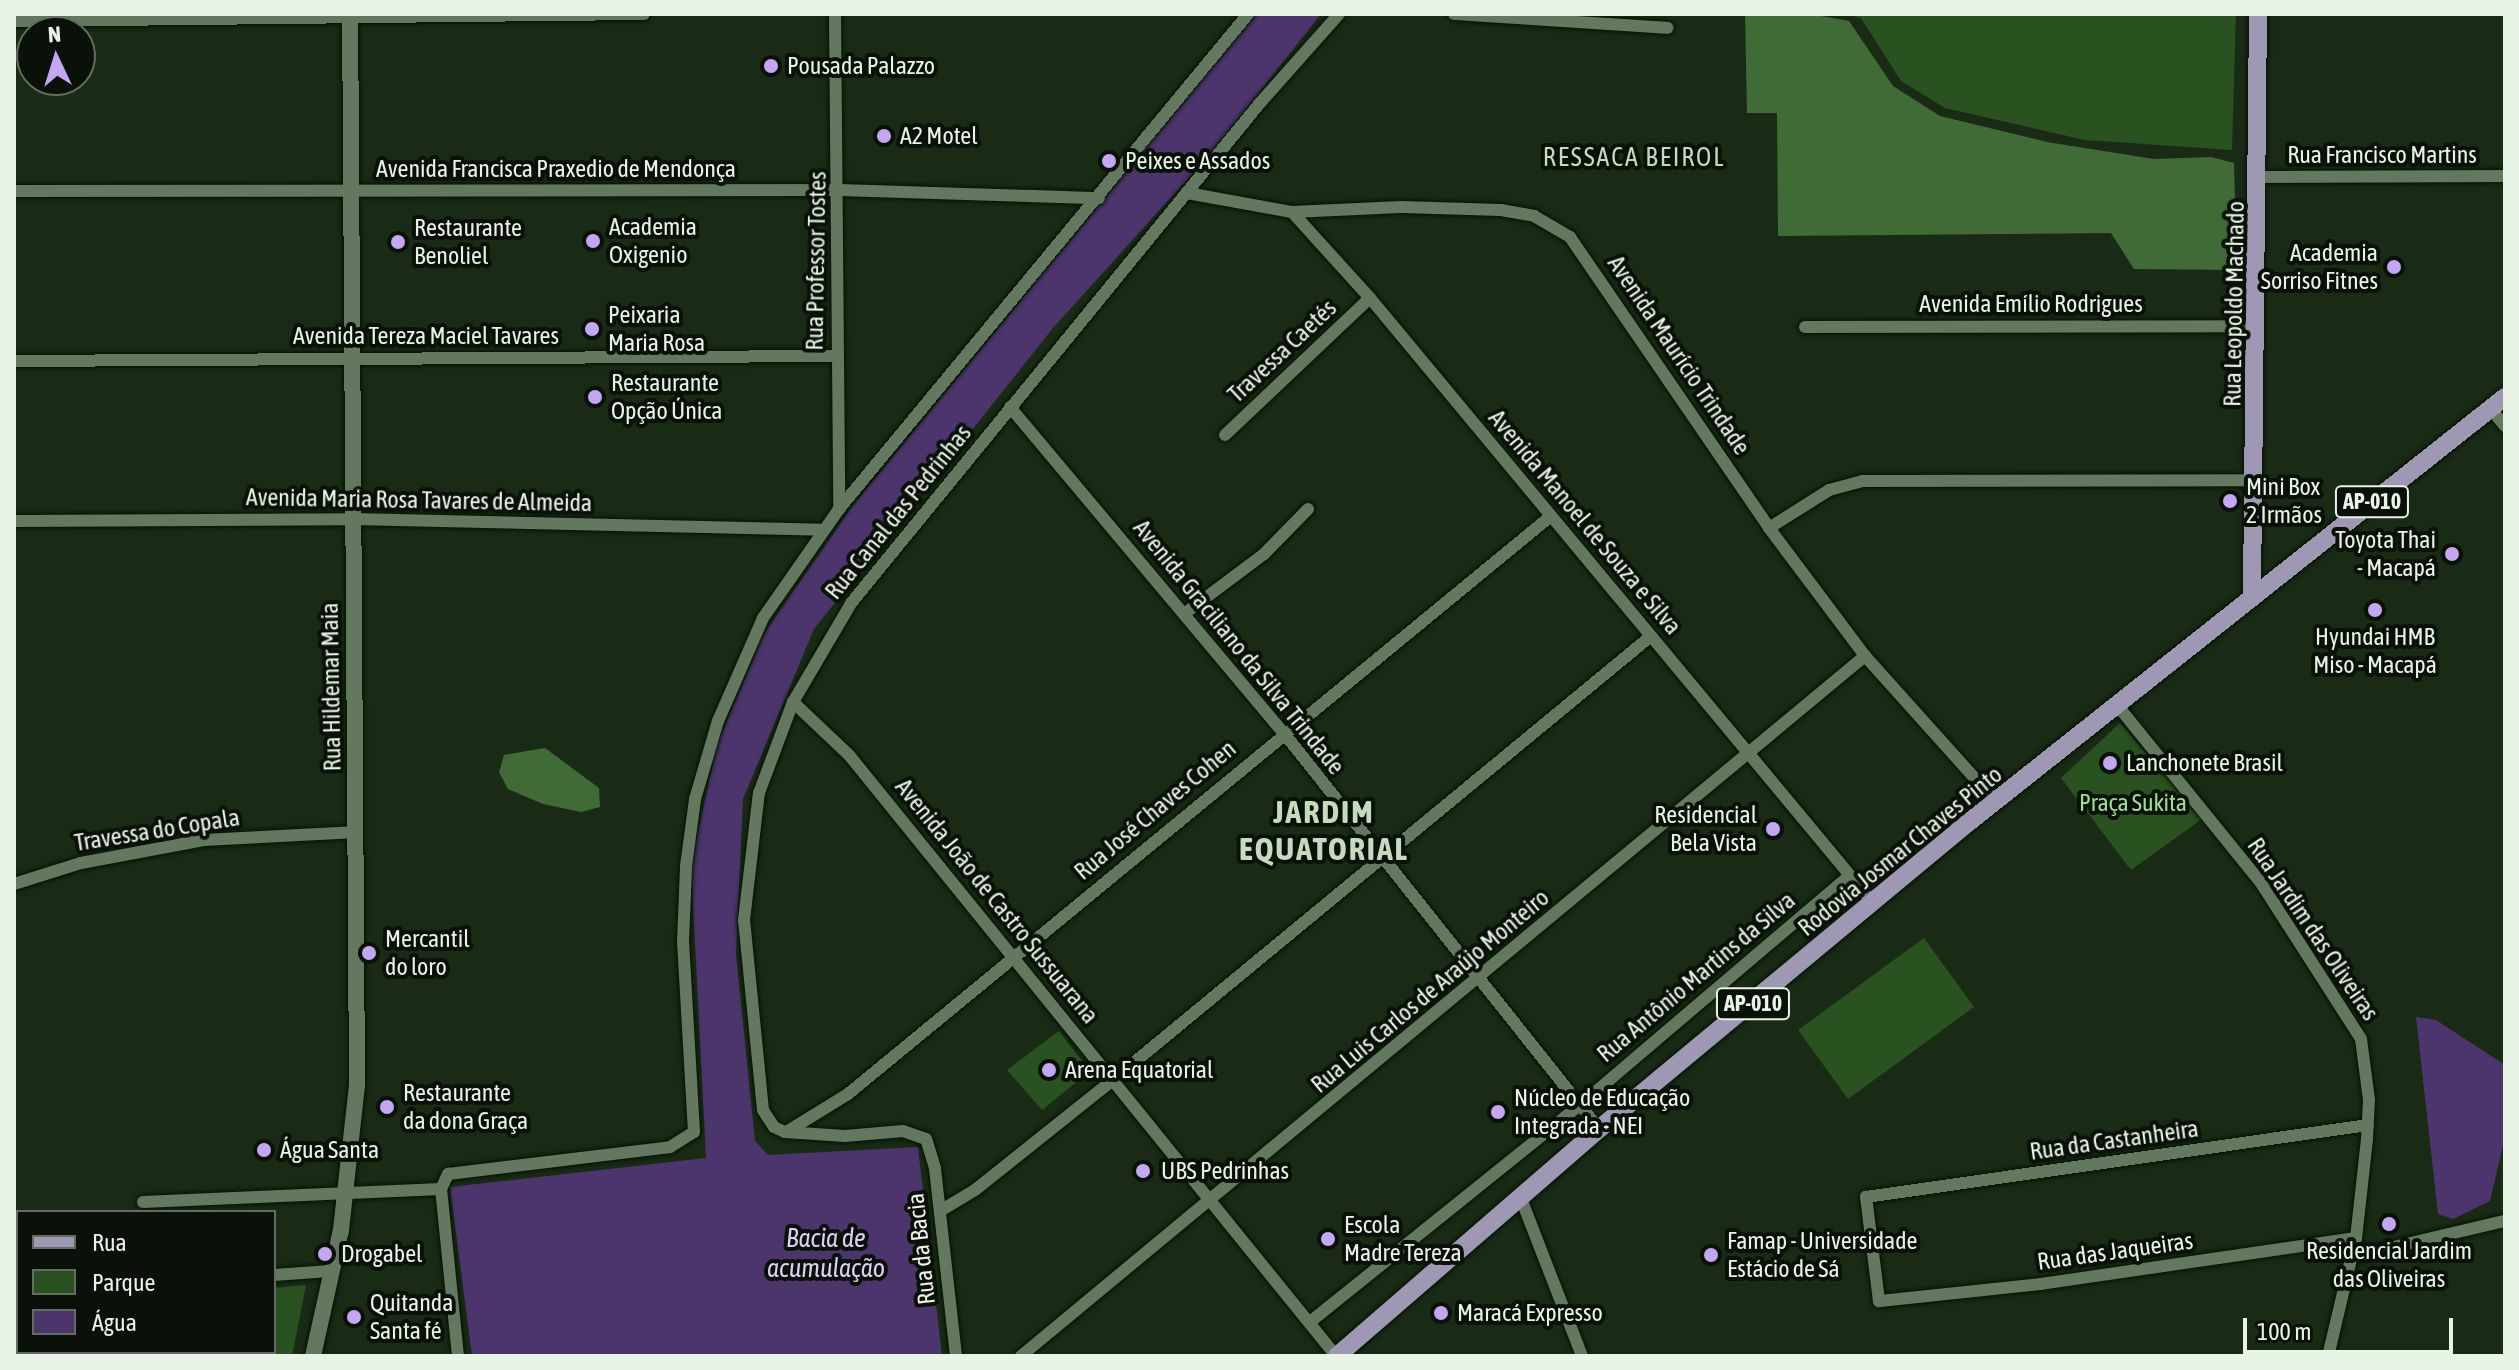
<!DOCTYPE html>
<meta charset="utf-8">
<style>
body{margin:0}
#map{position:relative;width:2519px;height:1370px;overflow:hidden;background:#192b15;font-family:"Asap Condensed",sans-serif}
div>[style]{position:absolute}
.green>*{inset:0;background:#2a5120}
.forest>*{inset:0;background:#406b36}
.water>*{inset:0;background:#4c356c}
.roads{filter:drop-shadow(0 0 2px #041302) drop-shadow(0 0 2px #041302)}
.minor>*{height:12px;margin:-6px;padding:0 6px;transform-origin:6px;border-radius:6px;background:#64785f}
.secondary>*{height:16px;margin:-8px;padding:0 8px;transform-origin:8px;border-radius:8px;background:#64785f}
.primary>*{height:18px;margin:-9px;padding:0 9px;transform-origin:9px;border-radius:9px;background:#9e98b4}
.dots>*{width:22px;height:22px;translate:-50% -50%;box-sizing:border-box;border:4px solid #091108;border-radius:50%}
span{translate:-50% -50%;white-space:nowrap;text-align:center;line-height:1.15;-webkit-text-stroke:8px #091108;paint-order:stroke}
.shield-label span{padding:2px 6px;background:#091108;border:2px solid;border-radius:6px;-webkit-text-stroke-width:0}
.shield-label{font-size:22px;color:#e8f4e6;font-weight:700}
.poi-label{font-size:24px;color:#e8f4e6}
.left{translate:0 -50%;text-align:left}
.right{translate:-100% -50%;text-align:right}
.street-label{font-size:24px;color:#e8f4e6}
.park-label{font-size:24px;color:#a0df91}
.neighbourhood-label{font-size:26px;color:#c4dbbe;letter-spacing:2px}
.water-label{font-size:26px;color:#dcd0f4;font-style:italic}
.district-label{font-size:32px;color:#c4dbbe;font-weight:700;letter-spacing:2px}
.frame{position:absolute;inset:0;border:16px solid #e8f4e6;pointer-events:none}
.legend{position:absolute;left:16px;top:1210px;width:260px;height:144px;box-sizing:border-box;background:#091108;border:2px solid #626c61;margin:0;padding:10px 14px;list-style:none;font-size:24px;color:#e8f4e6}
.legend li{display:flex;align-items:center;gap:16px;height:40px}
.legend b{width:40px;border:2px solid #626c61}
.north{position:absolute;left:16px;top:16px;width:80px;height:80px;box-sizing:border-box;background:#091108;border:2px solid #626c61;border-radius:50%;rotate:356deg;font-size:22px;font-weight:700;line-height:32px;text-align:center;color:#e8f4e6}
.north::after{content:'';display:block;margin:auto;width:28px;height:36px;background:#c3a7f2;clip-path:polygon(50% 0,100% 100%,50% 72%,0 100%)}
.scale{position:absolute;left:2243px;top:1318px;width:210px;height:36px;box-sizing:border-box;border:4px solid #e8f4e6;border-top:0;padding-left:10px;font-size:24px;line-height:28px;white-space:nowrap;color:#e8f4e6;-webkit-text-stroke:6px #091108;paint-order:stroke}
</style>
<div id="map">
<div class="green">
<div style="clip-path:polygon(1845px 14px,2236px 14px,2232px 150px,2085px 140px,1945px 108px,1901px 81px,1861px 18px)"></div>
<div style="clip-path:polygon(2120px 723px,2202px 819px,2131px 870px,2061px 778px)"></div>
<div style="clip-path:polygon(1924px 938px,1974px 1007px,1848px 1099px,1798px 1030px)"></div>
<div style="clip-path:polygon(1059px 1031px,1090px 1071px,1042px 1110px,1007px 1070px)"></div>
<div style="clip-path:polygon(306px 1285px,292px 1356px,259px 1356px,274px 1352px,274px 1288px)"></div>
</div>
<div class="forest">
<div style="clip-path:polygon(1745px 14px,1810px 14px,1849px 21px,1893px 86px,1940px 116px,2047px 142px,2154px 159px,2211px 157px,2234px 163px,2237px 270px,2134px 269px,2111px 233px,1778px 236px,1777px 113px,1747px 113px)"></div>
<div style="clip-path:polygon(545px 748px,599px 788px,600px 807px,581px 812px,543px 804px,508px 789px,499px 772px,504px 755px)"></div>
</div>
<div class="water">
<div style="clip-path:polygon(1255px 14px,1321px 14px,1212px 152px,1053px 328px,814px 629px,743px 799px,736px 954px,755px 1141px,768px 1155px,918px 1147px,942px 1356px,472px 1356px,450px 1187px,706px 1158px,691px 865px,717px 745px,764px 634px,852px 507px)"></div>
<div style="clip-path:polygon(2416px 1017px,2436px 1020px,2505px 1065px,2505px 1137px,2490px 1201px,2453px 1219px,2438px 1214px)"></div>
</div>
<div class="roads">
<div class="minor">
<div style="left:835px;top:14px;width:495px;rotate:89.5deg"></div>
<div style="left:1454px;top:14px;width:214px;rotate:3.7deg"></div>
<div style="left:14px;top:21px;width:630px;rotate:-0.64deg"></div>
<div style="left:2259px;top:177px;width:246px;rotate:-0.2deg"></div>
<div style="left:14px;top:191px;width:826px;rotate:-0.07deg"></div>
<div style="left:840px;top:190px;width:259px;rotate:1.8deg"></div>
<div style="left:1187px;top:193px;width:107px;rotate:10.3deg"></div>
<div style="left:1292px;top:212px;width:109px;rotate:-2.6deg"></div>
<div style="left:1401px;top:207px;width:100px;rotate:1.7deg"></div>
<div style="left:1501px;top:210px;width:34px;rotate:10deg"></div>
<div style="left:1534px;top:216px;width:42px;rotate:30.3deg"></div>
<div style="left:1570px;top:237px;width:353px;rotate:55.6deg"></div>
<div style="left:1769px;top:528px;width:160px;rotate:53.1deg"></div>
<div style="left:1865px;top:656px;width:196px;rotate:48.1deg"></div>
<div style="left:1292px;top:212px;width:116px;rotate:47.8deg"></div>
<div style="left:1370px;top:298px;width:787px;rotate:50.26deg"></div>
<div style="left:1805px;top:327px;width:453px;rotate:-0.1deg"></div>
<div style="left:14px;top:361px;width:823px;rotate:-0.35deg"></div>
<div style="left:1010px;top:407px;width:424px;rotate:50deg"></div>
<div style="left:1283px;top:732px;width:507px;rotate:51.48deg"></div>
<div style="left:2491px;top:409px;width:22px;rotate:51deg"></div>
<div style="left:1225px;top:435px;width:199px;rotate:-43.4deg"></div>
<div style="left:14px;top:521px;width:338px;rotate:-0.3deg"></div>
<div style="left:352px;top:519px;width:471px;rotate:1.3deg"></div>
<div style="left:1769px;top:528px;width:71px;rotate:-32.3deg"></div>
<div style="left:1829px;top:490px;width:34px;rotate:-15deg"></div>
<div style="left:1862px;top:481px;width:394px;rotate:-0.1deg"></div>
<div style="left:1184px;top:614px;width:100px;rotate:-36.9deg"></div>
<div style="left:1264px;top:554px;width:63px;rotate:-45.6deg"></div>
<div style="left:793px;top:702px;width:77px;rotate:43.4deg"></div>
<div style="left:849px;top:755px;width:774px;rotate:50.98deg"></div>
<div style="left:2117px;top:705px;width:229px;rotate:51deg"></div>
<div style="left:2261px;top:883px;width:185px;rotate:57.3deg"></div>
<div style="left:2361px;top:1039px;width:62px;rotate:82.5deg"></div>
<div style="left:2369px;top:1100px;width:39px;rotate:93deg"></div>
<div style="left:2367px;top:1139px;width:100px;rotate:96.3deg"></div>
<div style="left:2356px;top:1238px;width:121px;rotate:103.3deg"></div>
<div style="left:14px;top:884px;width:70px;rotate:-17.4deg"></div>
<div style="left:81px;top:863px;width:125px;rotate:-10.6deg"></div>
<div style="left:204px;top:840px;width:153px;rotate:-3deg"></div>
<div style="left:788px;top:1131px;width:70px;rotate:-31.7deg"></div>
<div style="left:848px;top:1094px;width:910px;rotate:-39.43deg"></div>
<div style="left:1520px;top:1196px;width:172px;rotate:68.8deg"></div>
<div style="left:143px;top:1202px;width:298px;rotate:-2.5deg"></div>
<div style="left:940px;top:1211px;width:41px;rotate:-31deg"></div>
<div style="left:975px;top:1190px;width:178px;rotate:-38.6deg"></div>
<div style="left:1114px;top:1079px;width:696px;rotate:-39.52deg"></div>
<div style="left:2356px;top:1238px;width:318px;rotate:171.7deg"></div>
<div style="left:2041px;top:1284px;width:163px;rotate:174deg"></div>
<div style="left:1879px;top:1301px;width:105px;rotate:-97.1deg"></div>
<div style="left:1866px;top:1197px;width:507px;rotate:-8.16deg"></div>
<div style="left:2351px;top:1257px;width:158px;rotate:-13.2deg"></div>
<div style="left:274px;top:1275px;width:56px;rotate:-4.1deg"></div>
<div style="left:1310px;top:1322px;width:346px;rotate:-38.8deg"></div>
<div style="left:1580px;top:1105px;width:353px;rotate:-40.4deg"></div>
<div style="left:141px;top:1352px;width:4px;rotate:76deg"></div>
<div style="left:250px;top:1352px;width:4px;rotate:76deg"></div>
<div style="left:458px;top:1356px;width:168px;rotate:-95.8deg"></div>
<div style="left:441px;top:1189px;width:17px;rotate:-65deg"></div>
<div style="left:448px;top:1174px;width:224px;rotate:-6.9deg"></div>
<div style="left:670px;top:1147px;width:28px;rotate:-32deg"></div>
<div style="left:694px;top:1132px;width:190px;rotate:-93.3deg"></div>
<div style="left:683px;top:942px;width:76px;rotate:-87.7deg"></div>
<div style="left:686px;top:866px;width:68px;rotate:-82.3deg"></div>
<div style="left:695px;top:799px;width:81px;rotate:-73.6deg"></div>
<div style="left:718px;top:721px;width:112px;rotate:-66.4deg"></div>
<div style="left:763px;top:618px;width:133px;rotate:-55.1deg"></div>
<div style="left:839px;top:509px;width:642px;rotate:-50.43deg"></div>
<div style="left:956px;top:1356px;width:189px;rotate:-96.4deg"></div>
<div style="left:935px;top:1168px;width:30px;rotate:-107deg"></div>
<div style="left:926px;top:1139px;width:24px;rotate:-161deg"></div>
<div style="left:903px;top:1131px;width:58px;rotate:175.1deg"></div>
<div style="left:845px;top:1136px;width:60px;rotate:-176.2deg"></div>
<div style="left:785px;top:1132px;width:12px;rotate:-156deg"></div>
<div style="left:774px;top:1127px;width:20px;rotate:-123deg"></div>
<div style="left:763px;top:1110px;width:191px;rotate:-95.7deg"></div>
<div style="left:744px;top:920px;width:128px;rotate:-83.3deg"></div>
<div style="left:759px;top:793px;width:97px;rotate:-69.5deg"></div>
<div style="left:793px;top:702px;width:116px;rotate:-59.5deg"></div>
<div style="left:852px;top:602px;width:645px;rotate:-50.73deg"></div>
<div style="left:1260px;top:103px;width:119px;rotate:-48.4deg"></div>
<div style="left:1021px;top:1356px;width:1097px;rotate:-39.67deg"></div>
</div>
<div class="secondary">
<div style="left:313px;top:1356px;width:129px;rotate:-77.5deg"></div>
<div style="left:341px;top:1230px;width:145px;rotate:-83.7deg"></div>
<div style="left:357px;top:1086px;width:1072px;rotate:-90.37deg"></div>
</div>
<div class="primary">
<div style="left:2252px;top:594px;width:580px;rotate:-89.41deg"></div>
<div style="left:1337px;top:1356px;width:347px;rotate:-40.9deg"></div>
<div style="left:1599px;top:1129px;width:481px;rotate:-39.7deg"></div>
<div style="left:1969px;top:822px;width:684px;rotate:-38.41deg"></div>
</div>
</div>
<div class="dots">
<div style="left:771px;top:66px;background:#c3a7f2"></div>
<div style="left:884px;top:136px;background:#c3a7f2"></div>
<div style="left:1109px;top:161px;background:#c3a7f2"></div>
<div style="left:593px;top:241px;background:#c3a7f2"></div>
<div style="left:398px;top:242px;background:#c3a7f2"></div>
<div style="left:2394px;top:267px;background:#c3a7f2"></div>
<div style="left:592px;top:329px;background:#c3a7f2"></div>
<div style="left:595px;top:397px;background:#c3a7f2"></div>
<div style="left:2230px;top:501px;background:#c3a7f2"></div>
<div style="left:2452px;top:554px;background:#c3a7f2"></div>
<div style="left:2375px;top:610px;background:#c3a7f2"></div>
<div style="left:2110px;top:763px;background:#c3a7f2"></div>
<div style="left:1773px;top:829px;background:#c3a7f2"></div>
<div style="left:369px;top:953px;background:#c3a7f2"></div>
<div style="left:1049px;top:1070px;background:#c3a7f2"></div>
<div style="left:387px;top:1107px;background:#c3a7f2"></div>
<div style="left:1498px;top:1112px;background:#c3a7f2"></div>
<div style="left:264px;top:1150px;background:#c3a7f2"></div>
<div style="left:1143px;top:1171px;background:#c3a7f2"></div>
<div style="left:2389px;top:1224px;background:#c3a7f2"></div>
<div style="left:1328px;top:1239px;background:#c3a7f2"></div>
<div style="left:325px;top:1254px;background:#c3a7f2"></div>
<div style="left:1711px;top:1255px;background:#c3a7f2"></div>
<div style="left:1441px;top:1313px;background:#c3a7f2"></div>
<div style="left:354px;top:1317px;background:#c3a7f2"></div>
</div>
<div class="shield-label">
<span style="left:2372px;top:502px">AP-010</span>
<span style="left:1753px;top:1004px">AP-010</span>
</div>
<div class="poi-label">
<span class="left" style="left:787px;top:66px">Pousada Palazzo</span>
<span class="left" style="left:900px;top:136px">A2 Motel</span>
<span class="left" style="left:1125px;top:161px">Peixes e Assados</span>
<span class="left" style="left:609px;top:241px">Academia<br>Oxigenio</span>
<span class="left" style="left:414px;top:242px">Restaurante<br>Benoliel</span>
<span class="right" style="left:2378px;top:267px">Academia<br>Sorriso Fitnes</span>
<span class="left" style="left:608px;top:329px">Peixaria<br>Maria Rosa</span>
<span class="left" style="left:611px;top:397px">Restaurante<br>Opção Única</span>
<span class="left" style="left:2246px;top:501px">Mini Box<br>2 Irmãos</span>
<span class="right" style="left:2436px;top:554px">Toyota Thai<br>- Macapá</span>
<span style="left:2375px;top:651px">Hyundai HMB<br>Miso - Macapá</span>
<span class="left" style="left:2126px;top:763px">Lanchonete Brasil</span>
<span class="right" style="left:1757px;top:829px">Residencial<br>Bela Vista</span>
<span class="left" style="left:385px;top:953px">Mercantil<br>do loro</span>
<span class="left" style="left:1065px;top:1070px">Arena Equatorial</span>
<span class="left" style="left:403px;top:1107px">Restaurante<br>da dona Graça</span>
<span class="left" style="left:1514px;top:1112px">Núcleo de Educação<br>Integrada - NEI</span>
<span class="left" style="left:280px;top:1150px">Água Santa</span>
<span class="left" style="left:1161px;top:1171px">UBS Pedrinhas</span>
<span class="left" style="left:1344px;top:1239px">Escola<br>Madre Tereza</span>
<span class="left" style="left:1727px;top:1255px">Famap - Universidade<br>Estácio de Sá</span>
<span style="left:2389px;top:1265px">Residencial Jardim<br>das Oliveiras</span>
<span class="left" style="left:341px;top:1254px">Drogabel</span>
<span class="left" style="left:370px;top:1317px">Quitanda<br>Santa fé</span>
<span class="left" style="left:1457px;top:1313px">Maracá Expresso</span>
</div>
<div class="street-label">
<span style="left:2382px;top:155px">Rua Francisco Martins</span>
<span style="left:556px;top:169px">Avenida Francisca Praxedio de Mendonça</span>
<span style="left:816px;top:261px;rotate:-89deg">Rua Professor Tostes</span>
<span style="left:2031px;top:304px">Avenida Emílio Rodrigues</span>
<span style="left:2234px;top:304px;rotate:-89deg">Rua Leopoldo Machado</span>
<span style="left:426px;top:336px">Avenida Tereza Maciel Tavares</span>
<span style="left:1282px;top:351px;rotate:-43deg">Travessa Caetés</span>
<span style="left:1679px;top:355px;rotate:56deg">Avenida Maurício Trindade</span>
<span style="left:419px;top:500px;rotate:1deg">Avenida Maria Rosa Tavares de Almeida</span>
<span style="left:898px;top:512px;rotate:-51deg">Rua Canal das Pedrinhas</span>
<span style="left:1585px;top:522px;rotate:50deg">Avenida Manoel de Souza e Silva</span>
<span style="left:1239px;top:647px;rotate:51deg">Avenida Graciliano da Silva Trindade</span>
<span style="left:331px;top:687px;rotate:-91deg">Rua Hildemar Maia</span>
<span style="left:1155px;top:810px;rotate:-40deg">Rua José Chaves Cohen</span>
<span style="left:157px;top:830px;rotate:-9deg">Travessa do Copala</span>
<span style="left:1900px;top:851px;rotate:-39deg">Rodovia Josmar Chaves Pinto</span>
<span style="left:997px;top:901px;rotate:51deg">Avenida João de Castro Sussuarana</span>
<span style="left:2313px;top:929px;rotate:56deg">Rua Jardim das Oliveiras</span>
<span style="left:1696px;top:977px;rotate:-40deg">Rua Antônio Martins da Silva</span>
<span style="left:1430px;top:991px;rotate:-40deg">Rua Luis Carlos de Araújo Monteiro</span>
<span style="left:2114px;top:1140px;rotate:-8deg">Rua da Castanheira</span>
<span style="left:921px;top:1249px;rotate:-96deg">Rua da Bacia</span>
<span style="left:2115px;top:1251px;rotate:-8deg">Rua das Jaqueiras</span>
</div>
<div class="park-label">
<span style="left:2133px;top:803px">Praça Sukita</span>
</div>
<div class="neighbourhood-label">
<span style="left:1634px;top:158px">RESSACA BEIROL</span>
</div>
<div class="water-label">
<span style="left:826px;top:1254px">Bacia de<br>acumulação</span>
</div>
<div class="district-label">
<span style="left:1324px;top:831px">JARDIM<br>EQUATORIAL</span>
</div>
<div class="frame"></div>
<ul class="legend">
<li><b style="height:10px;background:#9e98b4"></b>Rua</li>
<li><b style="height:22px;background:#2a5120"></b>Parque</li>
<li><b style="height:22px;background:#4c356c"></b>Água</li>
</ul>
<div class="north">N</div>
<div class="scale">100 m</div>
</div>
